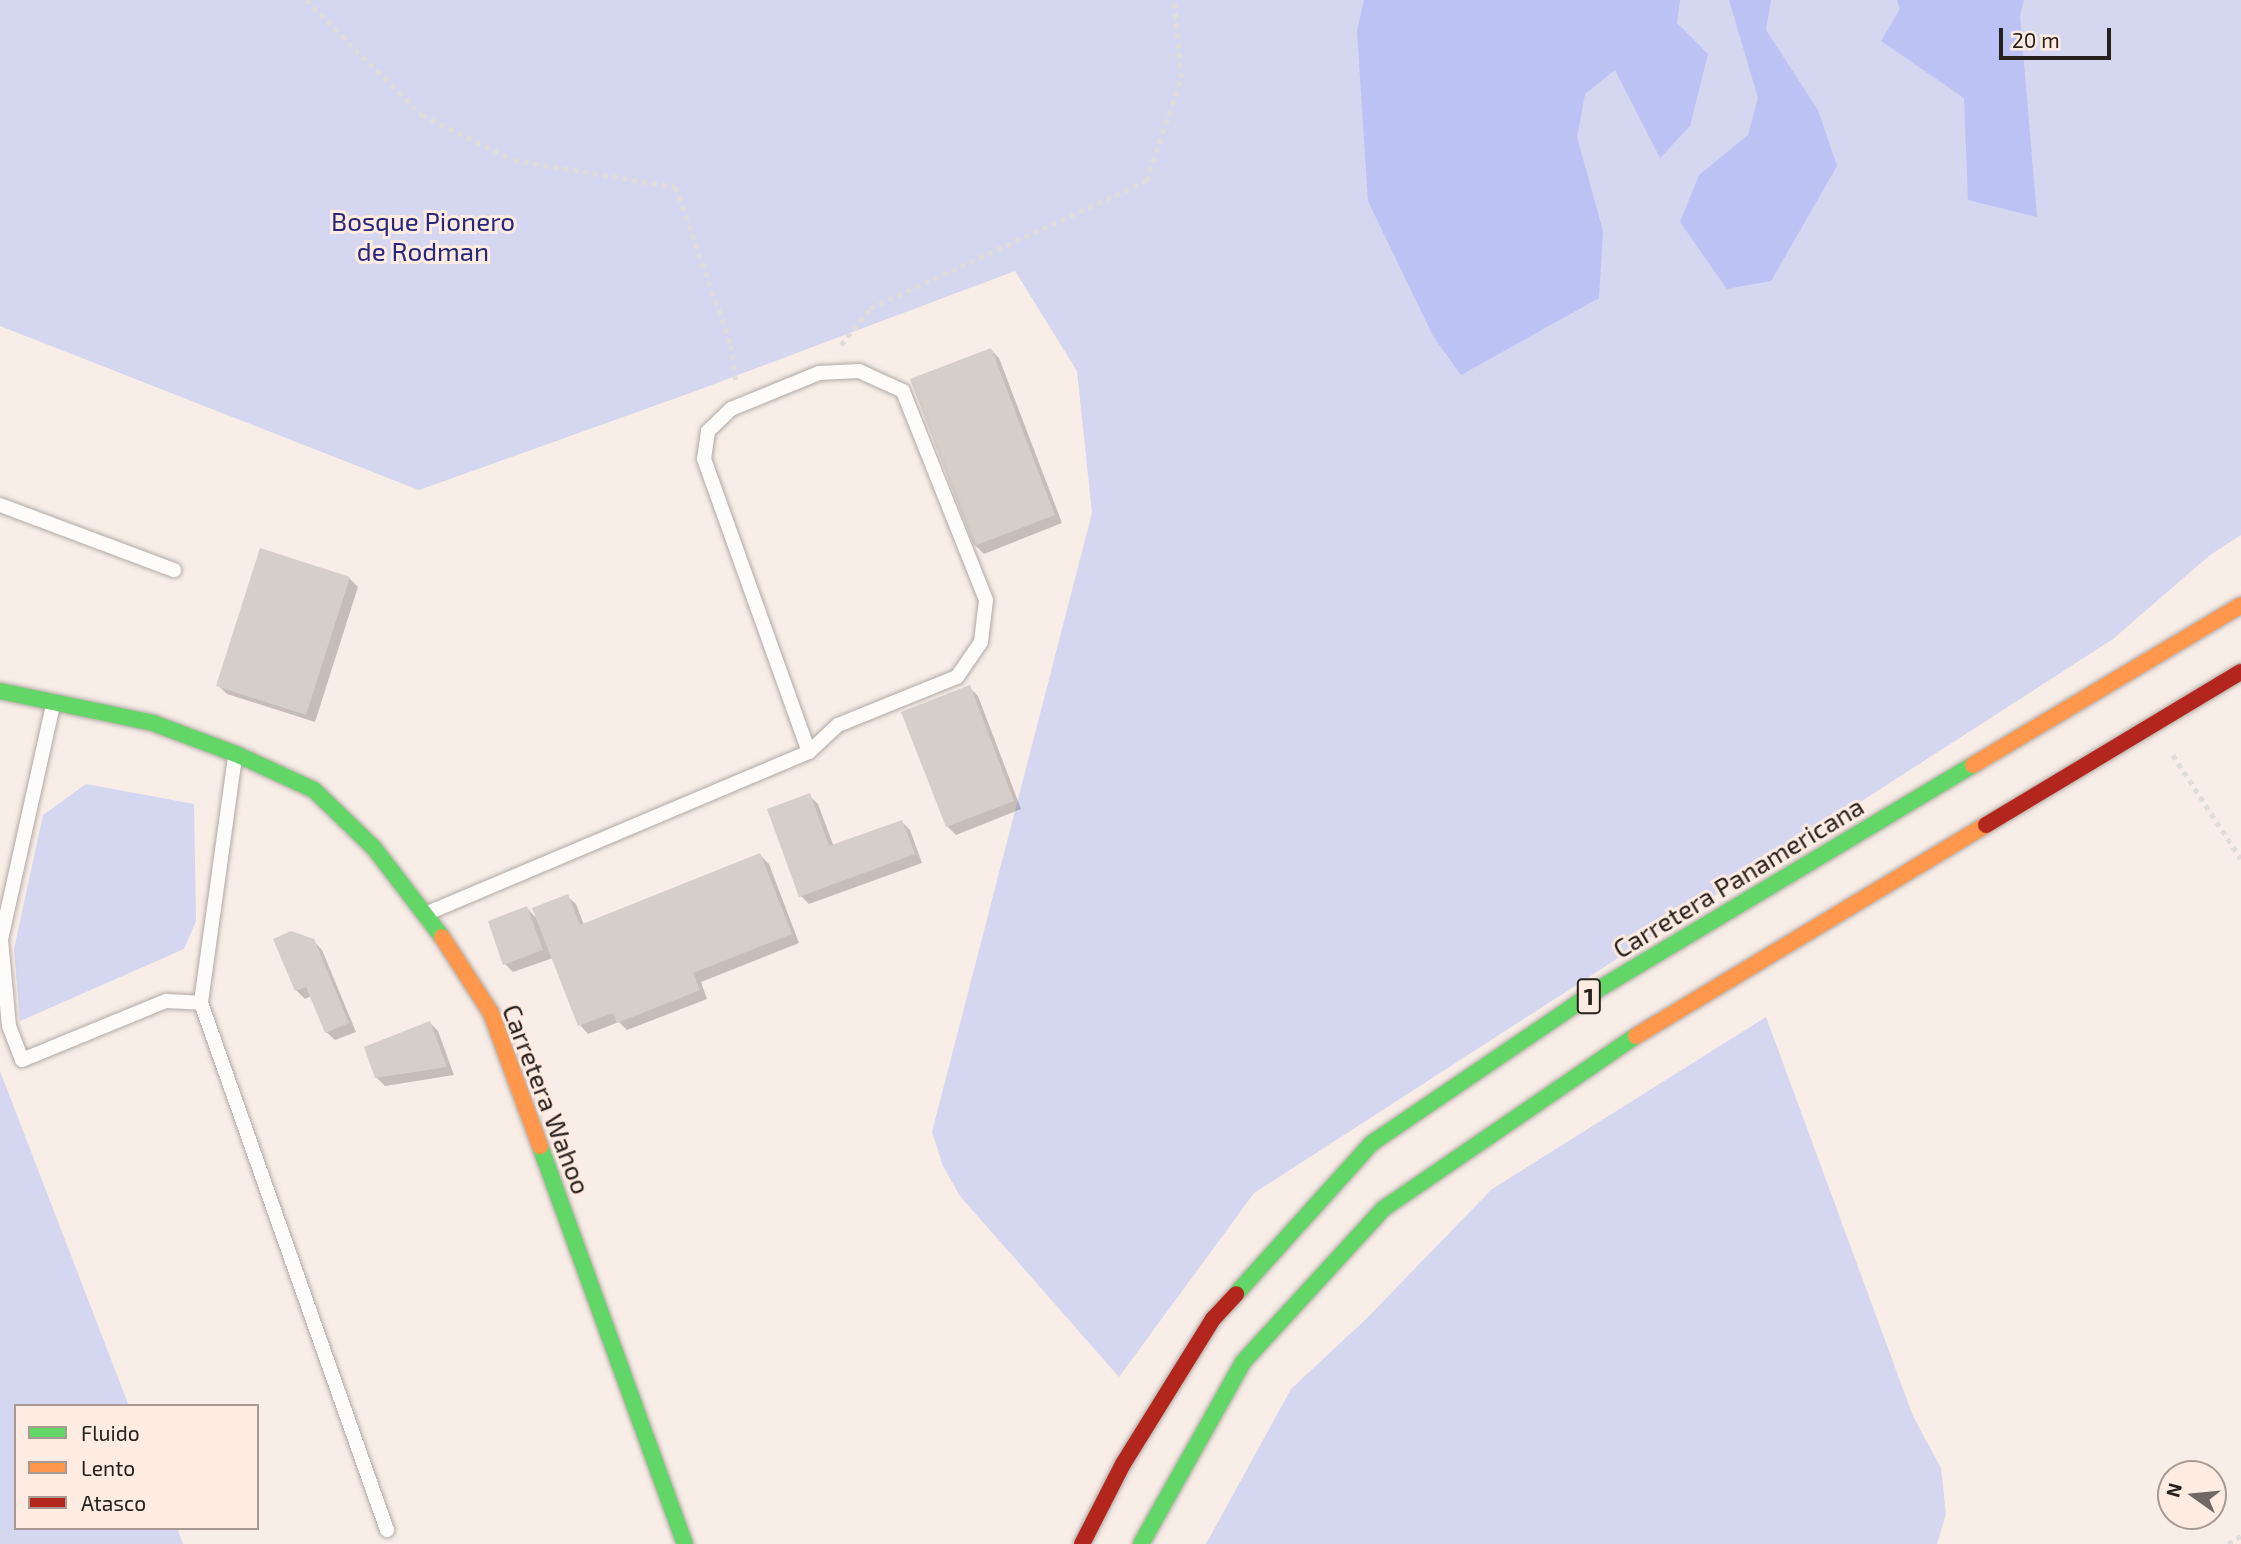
<!DOCTYPE html>
<style>
body{margin:0}
#map{position:relative;width:2241px;height:1544px;overflow:hidden;background:#f8ede7;font-family:"Exo 2",sans-serif}
div>[style]{position:absolute}
.green>*{inset:0;background:#d5d6f0}
.water>*{inset:0;background:#bcc2f4}
.shadow>*{inset:0;background:#0003}
.building>*{inset:0;background:#d6cec9}
.path>*{height:4.5px;margin-top:-2.25px;transform-origin:0;background:repeating-linear-gradient(90deg,#dfdcda 0 5px,transparent 0 10px)}
.roads{filter:drop-shadow(0 0 2px #b1a9a4) drop-shadow(0 0 2px #b1a9a4)}
.lane>*{height:14px;margin:-7px;padding:0 7px;transform-origin:7px;border-radius:7px;background:#fefcfb}
.fast>*{height:16px;margin:-8px;padding:0 8px;transform-origin:8px;border-radius:8px;background:#63d668}
.slow>*{height:16px;margin:-8px;padding:0 8px;transform-origin:8px;border-radius:8px;background:#ff974d}
.jam>*{height:16px;margin:-8px;padding:0 8px;transform-origin:8px;border-radius:8px;background:#b3261e}
span{translate:-50% -50%;white-space:nowrap;text-align:center;line-height:1.15;-webkit-text-stroke:6px #feebe1;paint-order:stroke}
.shield-label span{padding:2px 5px;background:#feebe1;border:2px solid;border-radius:5px;-webkit-text-stroke-width:0}
.shield-label{font-size:24px;color:#27211d;font-weight:700}
.park-label{font-size:26px;color:#27287a}
.street-label{font-size:26px;color:#27211d}
.legend{position:absolute;left:14px;top:1404px;width:245px;height:126px;box-sizing:border-box;background:#feebe1;border:2px solid #a89a93;margin:0;padding:9px 12px;list-style:none;font-size:21px;color:#27211d}
.legend li{display:flex;align-items:center;gap:14px;height:35px}
.legend b{width:35px;border:2px solid #a89a93}
.north{position:absolute;left:2157px;top:1460px;width:70px;height:70px;box-sizing:border-box;background:#feebe1;border:2px solid #a89a93;border-radius:50%;rotate:285deg;font-size:19px;font-weight:700;line-height:28px;text-align:center;color:#27211d}
.north::after{content:'';display:block;margin:auto;width:24px;height:32px;background:#706864;clip-path:polygon(50% 0,100% 100%,50% 72%,0 100%)}
.scale{position:absolute;left:1999px;top:28px;width:112px;height:32px;box-sizing:border-box;border:4px solid #27211d;border-top:0;padding-left:9px;font-size:21px;line-height:24px;white-space:nowrap;color:#27211d;-webkit-text-stroke:5px #feebe1;paint-order:stroke}
</style>
<div id="map">
<div class="green">
<div style="clip-path:polygon(0 0,2241px 0,2241px 535px,2210px 555px,2113px 639px,1254px 1193px,1119px 1377px,960px 1196px,943px 1166px,932px 1132px,1092px 513px,1077px 371px,1015px 271px,693px 392px,419px 490px,0 326px)"></div>
<div style="clip-path:polygon(86px 784px,194px 804px,196px 921px,184px 949px,20px 1021px,14px 949px,43px 815px)"></div>
<div style="clip-path:polygon(1766px 1017px,1913px 1416px,1941px 1468px,1946px 1514px,1937px 1544px,1206px 1544px,1291px 1389px,1366px 1319px,1492px 1189px)"></div>
<div style="clip-path:polygon(0 1071px,129px 1406px,16px 1406px,16px 1528px,177px 1528px,183px 1544px,0 1544px)"></div>
</div>
<div class="water">
<div style="clip-path:polygon(1364px 0,1680px 0,1677px 23px,1708px 54px,1690px 126px,1660px 158px,1615px 70px,1585px 94px,1577px 137px,1603px 231px,1599px 298px,1461px 375px,1433px 336px,1368px 201px,1357px 31px)"></div>
<div style="clip-path:polygon(1729px 0,1771px 0,1766px 30px,1818px 110px,1837px 166px,1771px 281px,1727px 289px,1680px 222px,1699px 175px,1748px 135px,1758px 98px)"></div>
<div style="clip-path:polygon(1897px 0,2024px 0,2020px 15px,2037px 217px,1968px 200px,1964px 98px,1881px 41px,1900px 9px)"></div>
</div>
<div class="shadow">
<div style="clip-path:polygon(991px 350px,999px 358px,1062px 523px,984px 554px,975px 545px)"></div>
<div style="clip-path:polygon(349px 578px,358px 587px,315px 722px,227px 694px,218px 685px)"></div>
<div style="clip-path:polygon(969px 687px,978px 696px,1021px 809px,956px 835px,947px 826px)"></div>
<div style="clip-path:polygon(809px 795px,818px 804px,834px 847px,902px 822px,910px 830px,922px 863px,809px 904px,801px 896px)"></div>
<div style="clip-path:polygon(760px 855px,769px 864px,799px 943px,701px 982px,707px 999px,627px 1030px,619px 1022px,588px 1034px,580px 1025px,553px 958px,513px 972px,505px 964px,527px 908px,539px 921px,567px 896px,576px 904px,584px 925px)"></div>
<div style="clip-path:polygon(313px 940px,322px 950px,356px 1032px,335px 1040px,326px 1032px,312px 996px,305px 999px,296px 990px)"></div>
<div style="clip-path:polygon(430px 1023px,438px 1031px,454px 1075px,385px 1086px,376px 1077px)"></div>
</div>
<div class="building">
<div style="clip-path:polygon(991px 348px,1055px 515px,974px 546px,910px 379px)"></div>
<div style="clip-path:polygon(260px 548px,350px 577px,306px 715px,216px 686px)"></div>
<div style="clip-path:polygon(970px 685px,1014px 801px,946px 827px,901px 712px)"></div>
<div style="clip-path:polygon(810px 793px,829px 846px,902px 820px,915px 854px,799px 897px,767px 809px)"></div>
<div style="clip-path:polygon(760px 853px,792px 934px,693px 973px,700px 990px,617px 1023px,613px 1013px,578px 1026px,532px 908px,568px 894px,580px 925px)"></div>
<div style="clip-path:polygon(527px 906px,543px 950px,503px 965px,488px 921px)"></div>
<div style="clip-path:polygon(291px 931px,314px 939px,349px 1023px,325px 1033px,306px 987px,295px 991px,273px 939px)"></div>
<div style="clip-path:polygon(430px 1021px,447px 1067px,375px 1078px,364px 1047px)"></div>
</div>
<div class="path">
<div style="left:306px;top:0;width:163px;rotate:44.8deg"></div>
<div style="left:422px;top:115px;width:102px;rotate:26.1deg"></div>
<div style="left:514px;top:160px;width:164px;rotate:9.5deg"></div>
<div style="left:676px;top:187px;width:167px;rotate:70.8deg"></div>
<div style="left:731px;top:345px;width:35px;rotate:82deg"></div>
<div style="left:841px;top:345px;width:47px;rotate:-51.9deg"></div>
<div style="left:870px;top:308px;width:304px;rotate:-24.7deg"></div>
<div style="left:1146px;top:181px;width:109px;rotate:-71.2deg"></div>
<div style="left:1181px;top:78px;width:78px;rotate:-95.1deg"></div>
<div style="left:2173px;top:755px;width:124px;rotate:56.8deg"></div>
<div style="left:2228px;top:1544px;width:15px;rotate:-32deg"></div>
</div>
<div class="roads">
<div class="lane">
<div style="left:0;top:505px;width:186px;rotate:20.5deg"></div>
<div style="left:53px;top:705px;width:241px;rotate:102.5deg"></div>
<div style="left:1px;top:940px;width:86px;rotate:84.7deg"></div>
<div style="left:9px;top:1026px;width:36px;rotate:69deg"></div>
<div style="left:22px;top:1060px;width:156px;rotate:-22.3deg"></div>
<div style="left:166px;top:1001px;width:35px;rotate:3deg"></div>
<div style="left:235px;top:757px;width:248px;rotate:97.9deg"></div>
<div style="left:201px;top:1003px;width:559px;rotate:70.56deg"></div>
<div style="left:430px;top:912px;width:411px;rotate:-22.9deg"></div>
<div style="left:809px;top:752px;width:40px;rotate:-43deg"></div>
<div style="left:838px;top:725px;width:128px;rotate:-22deg"></div>
<div style="left:957px;top:677px;width:42px;rotate:-55.6deg"></div>
<div style="left:981px;top:642px;width:42px;rotate:-83.2deg"></div>
<div style="left:986px;top:600px;width:225px;rotate:-111.7deg"></div>
<div style="left:903px;top:391px;width:48px;rotate:-155.6deg"></div>
<div style="left:859px;top:371px;width:40px;rotate:177.1deg"></div>
<div style="left:819px;top:373px;width:95px;rotate:157.8deg"></div>
<div style="left:731px;top:409px;width:32px;rotate:136deg"></div>
<div style="left:708px;top:431px;width:28px;rotate:98deg"></div>
<div style="left:704px;top:459px;width:311px;rotate:70.3deg"></div>
</div>
<div class="fast">
<div style="left:0;top:691px;width:156px;rotate:11.8deg"></div>
<div style="left:153px;top:723px;width:89px;rotate:20.5deg"></div>
<div style="left:236px;top:754px;width:86px;rotate:24.8deg"></div>
<div style="left:314px;top:790px;width:83px;rotate:44deg"></div>
<div style="left:374px;top:848px;width:112px;rotate:52.6deg"></div>
<div style="left:540px;top:1146px;width:424px;rotate:70deg"></div>
<div style="left:1236px;top:1294px;width:203px;rotate:-48deg"></div>
<div style="left:1372px;top:1143px;width:272px;rotate:-34.2deg"></div>
<div style="left:1597px;top:990px;width:438px;rotate:-30.9deg"></div>
<div style="left:1141px;top:1544px;width:209px;rotate:-60.7deg"></div>
<div style="left:1243px;top:1362px;width:207px;rotate:-47.5deg"></div>
<div style="left:1383px;top:1209px;width:306px;rotate:-34.4deg"></div>
</div>
<div class="slow">
<div style="left:1973px;top:765px;width:312px;rotate:-30.8deg"></div>
<div style="left:442px;top:937px;width:90px;rotate:57.2deg"></div>
<div style="left:491px;top:1013px;width:142px;rotate:69.8deg"></div>
<div style="left:1636px;top:1036px;width:409px;rotate:-31.1deg"></div>
</div>
<div class="jam">
<div style="left:1986px;top:825px;width:297px;rotate:-31deg"></div>
<div style="left:1082px;top:1544px;width:90px;rotate:-62.9deg"></div>
<div style="left:1123px;top:1464px;width:171px;rotate:-58.2deg"></div>
<div style="left:1213px;top:1319px;width:34px;rotate:-47deg"></div>
</div>
</div>
<div class="shield-label">
<span style="left:1589px;top:996px">1</span>
</div>
<div class="park-label">
<span style="left:423px;top:236px">Bosque Pionero<br>de Rodman</span>
</div>
<div class="street-label">
<span style="left:1738px;top:877px;rotate:-31deg">Carretera Panamericana</span>
<span style="left:547px;top:1099px;rotate:69deg">Carretera Wahoo</span>
</div>
<ul class="legend">
<li><b style="height:9px;background:#63d668"></b>Fluido</li>
<li><b style="height:9px;background:#ff974d"></b>Lento</li>
<li><b style="height:9px;background:#b3261e"></b>Atasco</li>
</ul>
<div class="north">N</div>
<div class="scale">20 m</div>
</div>
